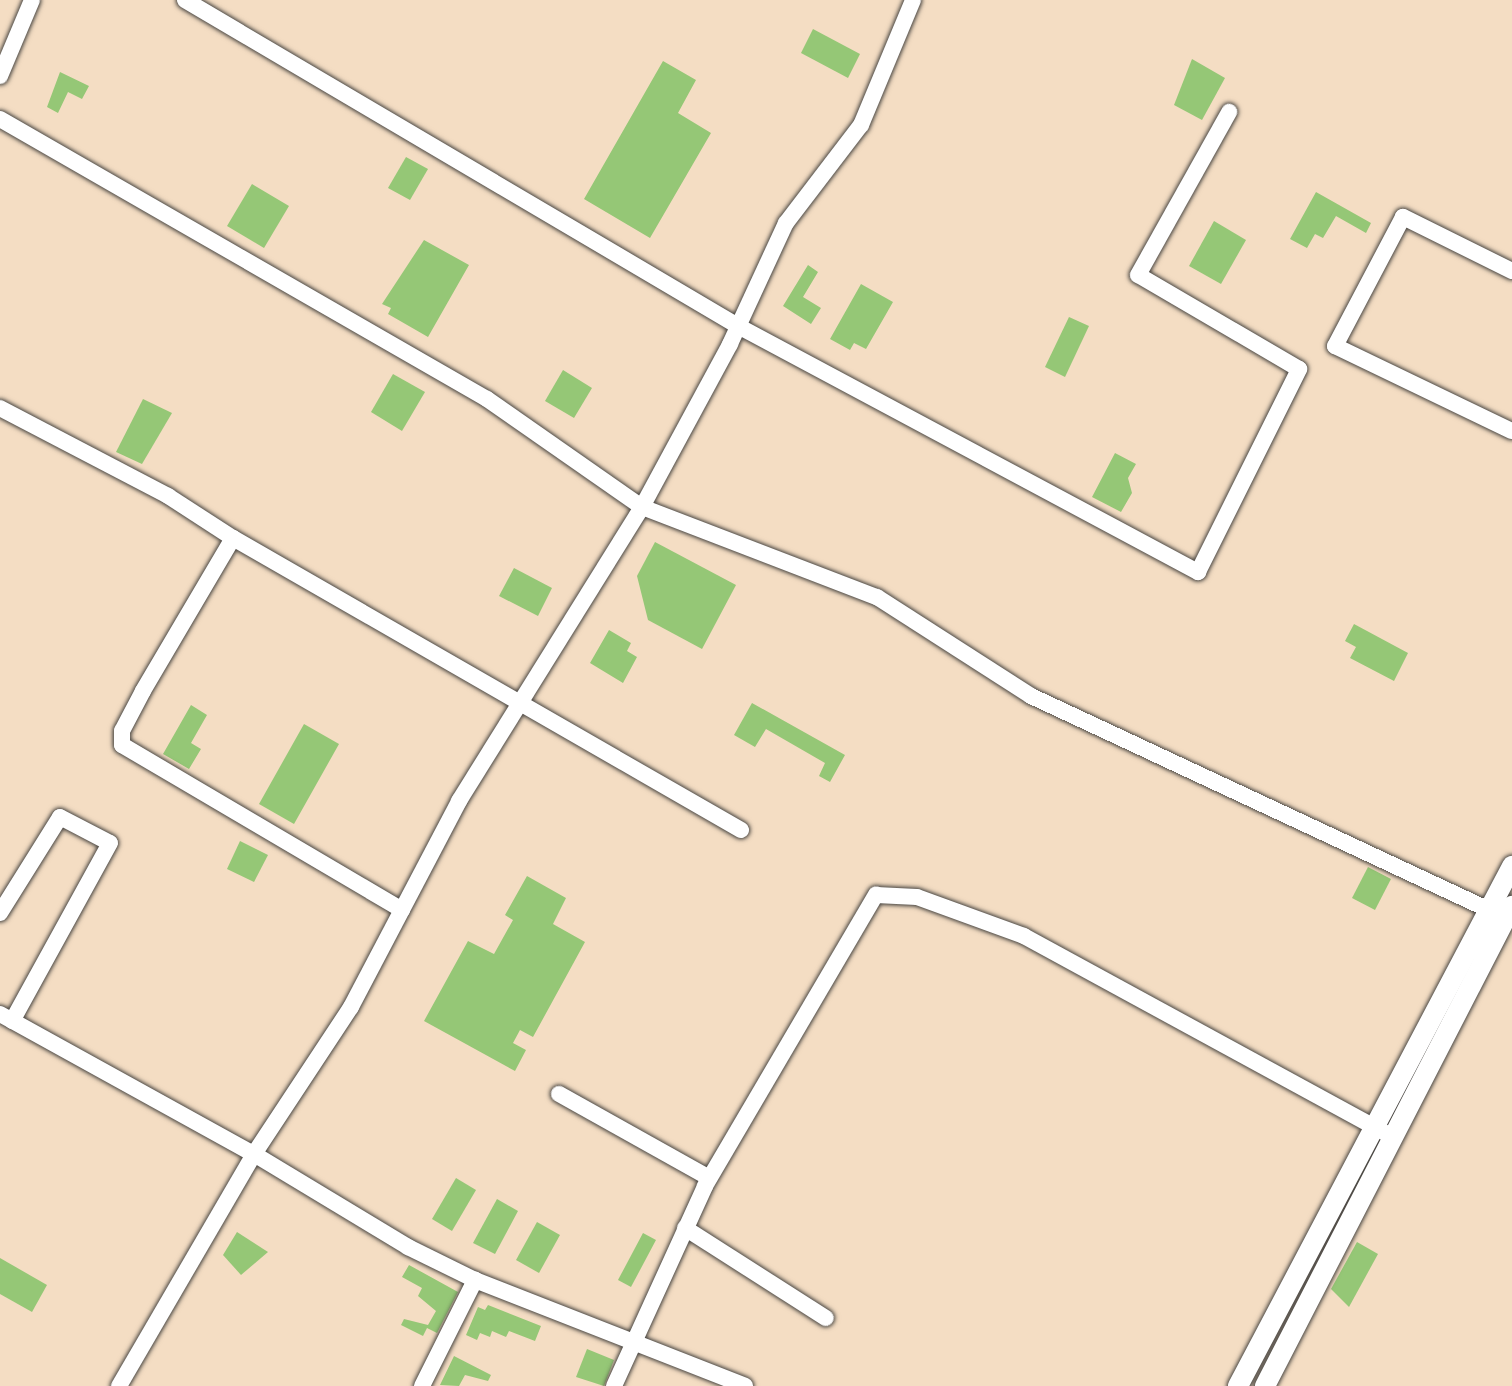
<!DOCTYPE html>
<style>
body{margin:0}
#map{position:relative;width:1512px;height:1386px;overflow:hidden;background:#f4ddc3;font-family:Caveat,sans-serif}
div>[style]{position:absolute}
.green>*{inset:0;background:#95c776}
.roads{filter:drop-shadow(0 0 2px #494642) drop-shadow(0 0 2px #494642)}
.minor>*{height:16px;margin:-8px;padding:0 8px;transform-origin:8px;border-radius:8px;background:#fff}
.tertiary>*{height:20px;margin:-10px;padding:0 10px;transform-origin:10px;border-radius:10px;background:#fff}
span{translate:-50% -50%;white-space:nowrap;text-align:center;line-height:1.15;-webkit-text-stroke:8px #fdfcf7;paint-order:stroke}
</style>
<div id="map">
<div class="green">
<div style="clip-path:polygon(813px 29px,860px 54px,848px 78px,801px 53px)"></div>
<div style="clip-path:polygon(1192px 59px,1225px 78px,1202px 120px,1174px 105px)"></div>
<div style="clip-path:polygon(663px 61px,696px 80px,678px 113px,711px 133px,650px 238px,584px 199px)"></div>
<div style="clip-path:polygon(60px 72px,89px 86px,82px 99px,68px 92px,58px 113px,47px 107px)"></div>
<div style="clip-path:polygon(406px 157px,428px 169px,410px 200px,388px 188px)"></div>
<div style="clip-path:polygon(252px 184px,289px 206px,264px 248px,227px 226px)"></div>
<div style="clip-path:polygon(1316px 192px,1371px 223px,1366px 233px,1336px 216px,1323px 238px,1315px 234px,1307px 248px,1290px 239px)"></div>
<div style="clip-path:polygon(1214px 221px,1246px 240px,1221px 284px,1189px 266px)"></div>
<div style="clip-path:polygon(424px 240px,469px 265px,428px 337px,388px 314px,391px 308px,382px 304px)"></div>
<div style="clip-path:polygon(808px 265px,818px 272px,803px 297px,821px 308px,811px 324px,783px 306px)"></div>
<div style="clip-path:polygon(861px 284px,893px 302px,866px 349px,854px 343px,850px 350px,830px 339px)"></div>
<div style="clip-path:polygon(1069px 317px,1089px 326px,1065px 377px,1045px 367px)"></div>
<div style="clip-path:polygon(563px 370px,592px 388px,574px 418px,545px 401px)"></div>
<div style="clip-path:polygon(393px 374px,425px 392px,402px 431px,371px 412px)"></div>
<div style="clip-path:polygon(143px 399px,172px 413px,142px 464px,116px 452px)"></div>
<div style="clip-path:polygon(1115px 453px,1136px 464px,1128px 478px,1132px 493px,1121px 512px,1092px 497px)"></div>
<div style="clip-path:polygon(655px 542px,736px 585px,702px 649px,648px 620px,637px 576px)"></div>
<div style="clip-path:polygon(514px 568px,552px 588px,538px 616px,499px 596px)"></div>
<div style="clip-path:polygon(1354px 624px,1408px 653px,1394px 681px,1350px 658px,1356px 647px,1345px 641px)"></div>
<div style="clip-path:polygon(609px 630px,631px 643px,627px 651px,637px 657px,623px 683px,590px 663px)"></div>
<div style="clip-path:polygon(752px 703px,845px 755px,830px 782px,819px 776px,825px 763px,766px 729px,755px 747px,734px 735px)"></div>
<div style="clip-path:polygon(191px 705px,207px 715px,191px 743px,201px 749px,189px 769px,163px 754px)"></div>
<div style="clip-path:polygon(304px 724px,339px 744px,294px 824px,259px 804px)"></div>
<div style="clip-path:polygon(240px 841px,268px 855px,254px 882px,227px 869px)"></div>
<div style="clip-path:polygon(1368px 867px,1391px 879px,1375px 910px,1352px 898px)"></div>
<div style="clip-path:polygon(527px 876px,566px 898px,553px 924px,585px 942px,533px 1037px,520px 1030px,513px 1043px,526px 1050px,515px 1071px,424px 1021px,468px 941px,494px 954px,513px 920px,505px 915px)"></div>
<div style="clip-path:polygon(456px 1178px,476px 1190px,452px 1231px,432px 1219px)"></div>
<div style="clip-path:polygon(497px 1199px,518px 1211px,495px 1254px,473px 1243px)"></div>
<div style="clip-path:polygon(537px 1222px,560px 1235px,539px 1273px,516px 1260px)"></div>
<div style="clip-path:polygon(237px 1232px,268px 1252px,241px 1275px,223px 1255px)"></div>
<div style="clip-path:polygon(643px 1233px,656px 1240px,631px 1287px,618px 1280px)"></div>
<div style="clip-path:polygon(1357px 1242px,1378px 1254px,1349px 1307px,1331px 1289px)"></div>
<div style="clip-path:polygon(0 1258px,47px 1285px,32px 1312px,0 1294px)"></div>
<div style="clip-path:polygon(409px 1265px,458px 1292px,437px 1333px,427px 1328px,423px 1336px,401px 1325px,404px 1319px,428px 1325px,436px 1311px,418px 1296px,422px 1288px,402px 1277px)"></div>
<div style="clip-path:polygon(488px 1305px,541px 1326px,535px 1341px,509px 1331px,506px 1337px,492px 1331px,490px 1337px,480px 1333px,477px 1340px,466px 1335px,478px 1307px,485px 1310px)"></div>
<div style="clip-path:polygon(587px 1349px,614px 1360px,604px 1386px,576px 1377px)"></div>
<div style="clip-path:polygon(454px 1356px,491px 1375px,488px 1381px,465px 1375px,459px 1386px,440px 1385px)"></div>
</div>
<div class="roads">
<div class="minor">
<div style="left:185px;top:0;width:642px;rotate:30.52deg"></div>
<div style="left:738px;top:326px;width:522px;rotate:28.14deg"></div>
<div style="left:1198px;top:572px;width:227px;rotate:-63.5deg"></div>
<div style="left:1299px;top:369px;width:186px;rotate:-149.7deg"></div>
<div style="left:1138px;top:275px;width:187px;rotate:-60.8deg"></div>
<div style="left:0;top:76px;width:82px;rotate:-67.2deg"></div>
<div style="left:0;top:119px;width:562px;rotate:29.9deg"></div>
<div style="left:487px;top:399px;width:189px;rotate:34.9deg"></div>
<div style="left:642px;top:507px;width:252px;rotate:21deg"></div>
<div style="left:877px;top:597px;width:183px;rotate:32.7deg"></div>
<div style="left:1031px;top:696px;width:518px;rotate:25.03deg"></div>
<div style="left:1512px;top:271px;width:122px;rotate:-153.6deg"></div>
<div style="left:1403px;top:217px;width:146px;rotate:117.8deg"></div>
<div style="left:1335px;top:346px;width:196px;rotate:25.7deg"></div>
<div style="left:0;top:408px;width:190px;rotate:27.6deg"></div>
<div style="left:168px;top:496px;width:77px;rotate:32.9deg"></div>
<div style="left:233px;top:538px;width:586px;rotate:29.89deg"></div>
<div style="left:233px;top:538px;width:178px;rotate:120.5deg"></div>
<div style="left:143px;top:691px;width:45px;rotate:117.7deg"></div>
<div style="left:122px;top:731px;width:14px;rotate:90deg"></div>
<div style="left:122px;top:745px;width:325px;rotate:30.5deg"></div>
<div style="left:0;top:913px;width:113px;rotate:-58deg"></div>
<div style="left:60px;top:817px;width:56px;rotate:27.5deg"></div>
<div style="left:110px;top:843px;width:203px;rotate:118.8deg"></div>
<div style="left:0;top:1014px;width:290px;rotate:28.9deg"></div>
<div style="left:254px;top:1154px;width:176px;rotate:-56.6deg"></div>
<div style="left:351px;top:1007px;width:233px;rotate:-62.3deg"></div>
<div style="left:459px;top:801px;width:346px;rotate:-58.1deg"></div>
<div style="left:642px;top:507px;width:185px;rotate:-61.6deg"></div>
<div style="left:730px;top:344px;width:133px;rotate:-65.2deg"></div>
<div style="left:786px;top:223px;width:123px;rotate:-52.6deg"></div>
<div style="left:861px;top:125px;width:135px;rotate:-67.4deg"></div>
<div style="left:559px;top:1094px;width:172px;rotate:29.2deg"></div>
<div style="left:685px;top:1228px;width:167px;rotate:32.6deg"></div>
<div style="left:119px;top:1386px;width:268px;rotate:-59.8deg"></div>
<div style="left:254px;top:1154px;width:180px;rotate:31.1deg"></div>
<div style="left:408px;top:1247px;width:75px;rotate:26.2deg"></div>
<div style="left:475px;top:1280px;width:290px;rotate:21.4deg"></div>
<div style="left:422px;top:1386px;width:119px;rotate:-63.4deg"></div>
<div style="left:614px;top:1386px;width:220px;rotate:-65.5deg"></div>
<div style="left:705px;top:1186px;width:338px;rotate:-59.6deg"></div>
<div style="left:876px;top:895px;width:41px;rotate:2.8deg"></div>
<div style="left:917px;top:897px;width:114px;rotate:20deg"></div>
<div style="left:1024px;top:936px;width:411px;rotate:28.6deg"></div>
</div>
<div class="tertiary">
<div style="left:1238px;top:1386px;width:588px;rotate:-62.21deg"></div>
<div style="left:1265px;top:1386px;width:540px;rotate:-62.77deg"></div>
</div>
</div>
</div>
